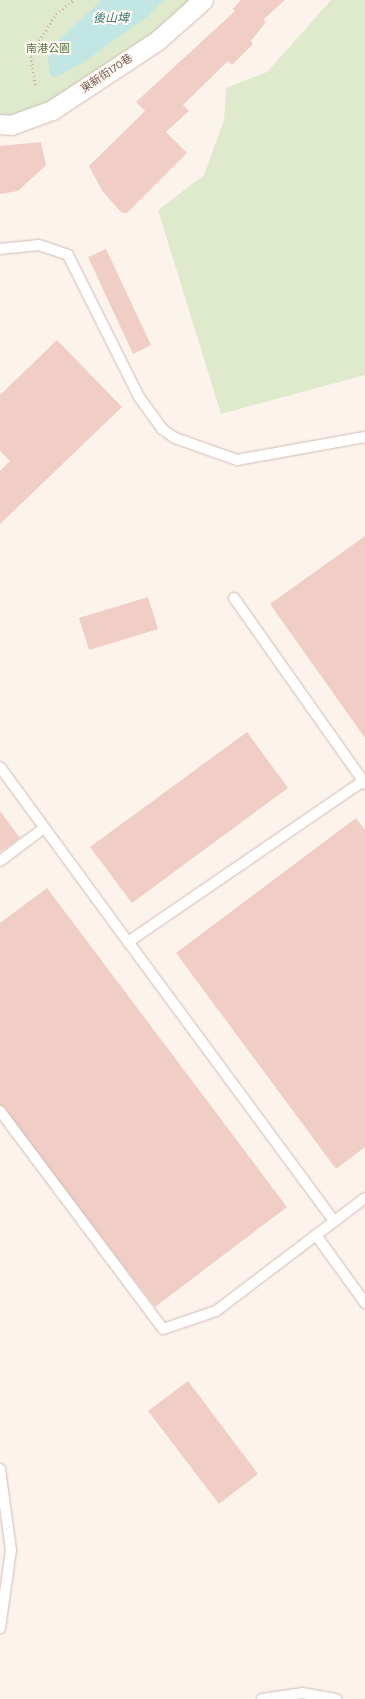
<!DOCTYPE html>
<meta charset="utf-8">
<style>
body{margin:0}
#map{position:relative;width:365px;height:1699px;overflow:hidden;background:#fcf3ec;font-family:Karla,"Noto Sans TC",sans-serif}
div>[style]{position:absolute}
.green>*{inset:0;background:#deeacb}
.water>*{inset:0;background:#c1e6e4}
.building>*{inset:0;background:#f0cec5}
.path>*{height:2.5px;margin-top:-1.25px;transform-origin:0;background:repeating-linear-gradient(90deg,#d6b0a8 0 1px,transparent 0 4px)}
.roads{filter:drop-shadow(0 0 1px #d1bbb4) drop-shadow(0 0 1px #d1bbb4)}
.lane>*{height:10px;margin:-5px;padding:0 5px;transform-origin:5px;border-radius:5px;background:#fff}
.street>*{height:19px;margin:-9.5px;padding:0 9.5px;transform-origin:9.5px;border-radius:9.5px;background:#fff}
span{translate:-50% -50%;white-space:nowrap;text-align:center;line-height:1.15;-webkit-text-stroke:4px #fef8f3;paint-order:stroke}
.park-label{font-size:11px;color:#5d7644}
.street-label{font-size:11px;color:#77564f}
.water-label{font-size:12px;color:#427b78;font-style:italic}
</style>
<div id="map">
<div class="green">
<div style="clip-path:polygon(0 0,195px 0,158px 34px,51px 106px,18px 119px,0 117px)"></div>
<div style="clip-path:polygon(331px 0,365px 0,365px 375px,221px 414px,158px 210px,204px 175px,224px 120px,226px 88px,267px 72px)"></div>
</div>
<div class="water">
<div style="clip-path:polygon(102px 0,164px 0,148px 16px,81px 64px,54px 78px,50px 75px,48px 56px,53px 45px)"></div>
</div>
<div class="building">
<div style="clip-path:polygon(241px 0,285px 0,264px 19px,265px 23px,251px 41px,253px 44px,232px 65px,228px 61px,183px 105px,189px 111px,166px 132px,187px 153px,127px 213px,122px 213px,103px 192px,89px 166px,145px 111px,136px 102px,235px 11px,233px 9px)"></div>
<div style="clip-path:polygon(41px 142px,46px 165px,18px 191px,0 194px,0 146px)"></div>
<div style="clip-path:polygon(106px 249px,151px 345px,133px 354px,88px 257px)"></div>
<div style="clip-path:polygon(57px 340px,122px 407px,0 524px,0 471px,10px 461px,0 451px,0 395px)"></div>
<div style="clip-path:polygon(365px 536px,365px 738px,270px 604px)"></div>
<div style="clip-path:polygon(148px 597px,158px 629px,89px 650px,79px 618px)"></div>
<div style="clip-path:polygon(247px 732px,288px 788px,132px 903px,90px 847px)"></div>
<div style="clip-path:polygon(0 811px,20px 838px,0 852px)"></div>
<div style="clip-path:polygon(356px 818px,365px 830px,365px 1147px,336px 1169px,176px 953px)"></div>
<div style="clip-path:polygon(47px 888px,287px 1207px,155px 1307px,0 1105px,0 923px)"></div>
<div style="clip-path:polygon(188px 1381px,258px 1474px,219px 1504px,148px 1411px)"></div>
</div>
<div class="path">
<div style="left:35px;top:85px;width:31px;rotate:-99deg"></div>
<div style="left:30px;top:54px;width:48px;rotate:-57deg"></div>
<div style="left:56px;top:14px;width:22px;rotate:-39deg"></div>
</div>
<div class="roads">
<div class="lane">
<div style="left:0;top:249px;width:39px;rotate:-6deg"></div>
<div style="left:39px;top:245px;width:31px;rotate:19deg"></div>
<div style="left:68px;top:255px;width:159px;rotate:63.4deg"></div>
<div style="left:139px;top:397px;width:39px;rotate:54deg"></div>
<div style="left:162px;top:429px;width:16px;rotate:35deg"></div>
<div style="left:175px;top:438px;width:66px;rotate:19.5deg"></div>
<div style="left:237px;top:460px;width:130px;rotate:-10.2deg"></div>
<div style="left:234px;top:598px;width:228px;rotate:54.8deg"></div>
<div style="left:0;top:767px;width:217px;rotate:53.8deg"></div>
<div style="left:0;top:861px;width:55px;rotate:-36.9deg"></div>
<div style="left:0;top:1111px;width:272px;rotate:53.2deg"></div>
<div style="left:163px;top:1329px;width:56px;rotate:-18.8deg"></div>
<div style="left:216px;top:1311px;width:187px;rotate:-37.2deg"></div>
<div style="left:334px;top:1221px;width:347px;rotate:-126.4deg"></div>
<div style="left:128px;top:942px;width:287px;rotate:-34.4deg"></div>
<div style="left:316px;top:1235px;width:84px;rotate:54.2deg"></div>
<div style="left:0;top:1469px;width:82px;rotate:82.3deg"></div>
<div style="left:11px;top:1550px;width:79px;rotate:98deg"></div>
<div style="left:262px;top:1699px;width:40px;rotate:-8.5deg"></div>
<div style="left:302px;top:1693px;width:35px;rotate:10deg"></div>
</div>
<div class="street">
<div style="left:0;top:124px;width:11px;rotate:5deg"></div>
<div style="left:11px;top:125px;width:44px;rotate:-20.1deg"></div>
<div style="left:52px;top:110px;width:127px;rotate:-33.4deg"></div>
<div style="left:158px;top:40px;width:60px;rotate:-41.6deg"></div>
</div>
</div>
<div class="park-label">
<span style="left:48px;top:49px">南港公園</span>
</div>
<div class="street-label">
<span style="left:107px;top:74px;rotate:-34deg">東新街170巷</span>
</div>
<div class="water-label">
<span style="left:111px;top:19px">後山埤</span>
</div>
</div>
